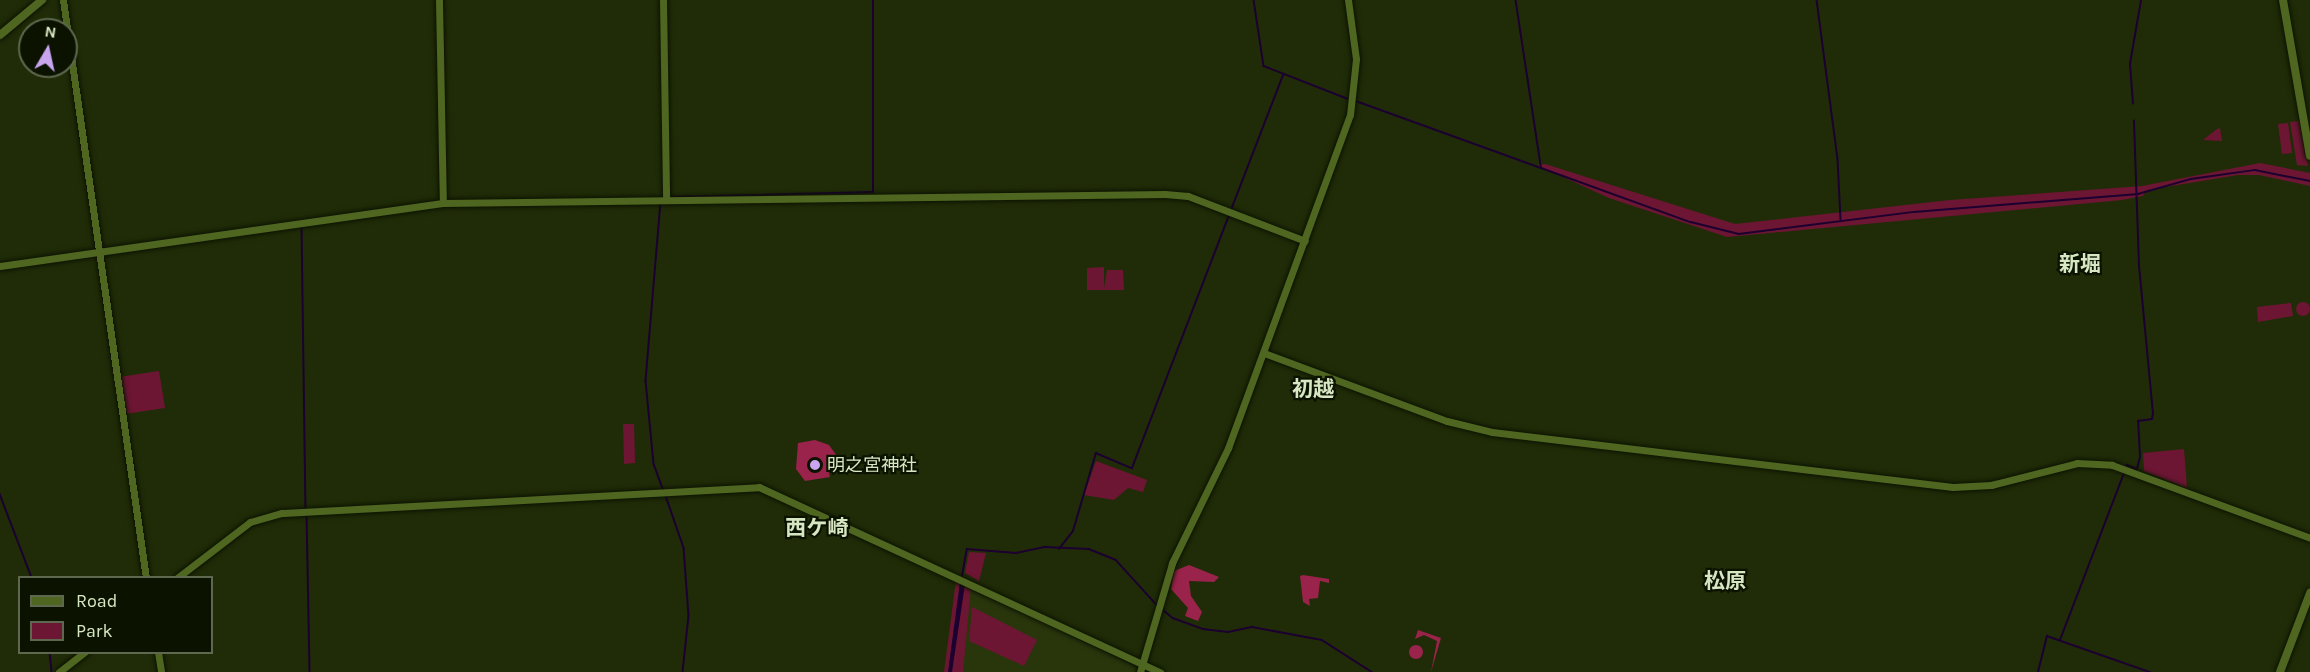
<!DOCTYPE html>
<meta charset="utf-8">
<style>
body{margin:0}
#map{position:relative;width:2310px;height:672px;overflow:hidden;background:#202c07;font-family:Karla,"Noto Sans JP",sans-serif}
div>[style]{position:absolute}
.built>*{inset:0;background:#29360c}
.green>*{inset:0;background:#6c1633}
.round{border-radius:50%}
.forest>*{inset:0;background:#9a234b}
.water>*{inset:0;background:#1b0030}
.stream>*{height:1.5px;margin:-0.75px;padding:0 0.75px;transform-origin:0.75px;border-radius:0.75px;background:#1b0030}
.roads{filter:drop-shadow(0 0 2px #0c1301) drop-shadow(0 0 2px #0c1301)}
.tertiary>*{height:7px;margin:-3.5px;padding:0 3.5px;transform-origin:3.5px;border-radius:3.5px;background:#4e6620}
.secondary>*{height:8px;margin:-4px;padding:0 4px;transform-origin:4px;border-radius:4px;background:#4e6620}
.dots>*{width:16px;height:16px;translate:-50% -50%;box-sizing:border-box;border:3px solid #0b1300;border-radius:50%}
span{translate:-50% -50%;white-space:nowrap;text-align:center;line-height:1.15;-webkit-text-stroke:4.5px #0b1300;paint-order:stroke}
.poi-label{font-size:18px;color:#d8e7c3}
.left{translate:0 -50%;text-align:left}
.quarter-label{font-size:21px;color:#d8e7c3;font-weight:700}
.legend{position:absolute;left:18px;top:576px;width:195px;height:78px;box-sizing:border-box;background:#0b1300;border:2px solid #5d684e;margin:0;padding:8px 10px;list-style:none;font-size:18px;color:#d8e7c3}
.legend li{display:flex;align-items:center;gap:12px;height:30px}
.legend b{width:30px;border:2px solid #5d684e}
.north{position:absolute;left:18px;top:18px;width:60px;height:60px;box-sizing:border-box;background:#0b1300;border:2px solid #5d684e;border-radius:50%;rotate:9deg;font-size:16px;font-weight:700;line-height:24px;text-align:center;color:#d8e7c3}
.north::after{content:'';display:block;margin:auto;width:21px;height:27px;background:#c8a5ee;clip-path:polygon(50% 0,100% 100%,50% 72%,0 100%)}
</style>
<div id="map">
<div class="built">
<div style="clip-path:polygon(966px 585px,1136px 667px,1135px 672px,954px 672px)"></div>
</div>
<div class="green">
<div style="clip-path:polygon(2299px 121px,2308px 166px,2297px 165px,2290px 122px)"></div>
<div style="clip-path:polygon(2288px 123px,2292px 153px,2282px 154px,2278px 124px)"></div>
<div style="clip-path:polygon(2220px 128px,2222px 141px,2203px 140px,2217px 129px)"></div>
<div style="clip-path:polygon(2260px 163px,2310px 173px,2310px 186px,2259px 175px,2238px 175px,2147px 190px,2143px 196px,2122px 200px,1727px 237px,1609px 198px,1537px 165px,1545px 164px,1735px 224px,1950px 200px,2142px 186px)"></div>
<div style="clip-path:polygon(1104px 267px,1104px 288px,1107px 270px,1123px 270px,1124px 290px,1087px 290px,1087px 268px)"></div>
<div class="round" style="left:2296px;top:302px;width:14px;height:14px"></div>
<div style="clip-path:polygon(2291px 303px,2293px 316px,2258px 322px,2257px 307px)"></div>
<div style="clip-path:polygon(159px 371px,165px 408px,125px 414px,119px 377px)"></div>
<div style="clip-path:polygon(623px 424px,634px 424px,635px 463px,624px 464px)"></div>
<div style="clip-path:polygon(2184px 449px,2187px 488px,2144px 471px,2143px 453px)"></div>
<div style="clip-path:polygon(1096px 461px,1147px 480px,1143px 492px,1128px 488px,1114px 500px,1084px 495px)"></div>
<div style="clip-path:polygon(969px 552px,986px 553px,979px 581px,965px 573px)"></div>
<div style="clip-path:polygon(956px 580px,971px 587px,963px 672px,944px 672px)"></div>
<div style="clip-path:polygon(972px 607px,1037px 640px,1024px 666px,969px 641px)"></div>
</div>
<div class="forest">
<div style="clip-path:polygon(815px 440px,829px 445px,837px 456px,828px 469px,830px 477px,805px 481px,796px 469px,798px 443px)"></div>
<div style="clip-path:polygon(1189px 565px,1219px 577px,1214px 582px,1189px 581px,1191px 596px,1202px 612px,1198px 621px,1185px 616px,1188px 608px,1171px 589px,1174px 571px)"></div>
<div style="clip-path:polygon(1303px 575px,1329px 579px,1329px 583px,1320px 581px,1318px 598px,1309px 599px,1310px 606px,1303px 602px,1300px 576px)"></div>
<div style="clip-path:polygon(1418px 630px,1441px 638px,1431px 672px,1437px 641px,1424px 635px,1415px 639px)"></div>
<div class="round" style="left:1409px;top:645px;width:14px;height:14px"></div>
</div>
<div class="water">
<div style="clip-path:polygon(960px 582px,965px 584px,952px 672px,948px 672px)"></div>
</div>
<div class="stream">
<div style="left:443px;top:0;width:200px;rotate:89.1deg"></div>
<div style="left:1254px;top:0;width:67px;rotate:81.4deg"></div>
<div style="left:1264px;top:66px;width:90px;rotate:21.4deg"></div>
<div style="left:1516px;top:0;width:168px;rotate:81.4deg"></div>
<div style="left:1817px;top:0;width:161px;rotate:82.5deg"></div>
<div style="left:1838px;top:160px;width:59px;rotate:87.1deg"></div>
<div style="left:1356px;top:101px;width:356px;rotate:19.9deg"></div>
<div style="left:1691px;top:222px;width:49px;rotate:14deg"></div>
<div style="left:1739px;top:234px;width:176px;rotate:-7.2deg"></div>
<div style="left:1914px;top:212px;width:225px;rotate:-4.6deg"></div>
<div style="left:2138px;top:194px;width:55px;rotate:-15.8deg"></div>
<div style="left:2191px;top:179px;width:65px;rotate:-8deg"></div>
<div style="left:2255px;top:170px;width:56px;rotate:11.3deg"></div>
<div style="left:2133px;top:104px;width:40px;rotate:-94.3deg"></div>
<div style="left:2130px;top:64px;width:65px;rotate:-80.2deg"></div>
<div style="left:670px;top:197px;width:203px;rotate:-1.4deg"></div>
<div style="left:873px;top:192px;width:192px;rotate:-90deg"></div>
<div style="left:661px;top:202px;width:180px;rotate:94.8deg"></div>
<div style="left:646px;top:381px;width:83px;rotate:84.5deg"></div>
<div style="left:654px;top:464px;width:27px;rotate:70deg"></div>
<div style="left:1231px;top:210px;width:145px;rotate:-68.9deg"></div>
<div style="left:302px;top:226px;width:283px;rotate:89.2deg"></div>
<div style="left:2126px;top:468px;width:3px;rotate:-72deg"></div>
<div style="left:2127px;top:465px;width:11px;rotate:22deg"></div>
<div style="left:2137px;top:469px;width:12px;rotate:-76deg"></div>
<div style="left:2140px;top:457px;width:36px;rotate:-93deg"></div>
<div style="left:2138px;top:421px;width:14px;rotate:-8deg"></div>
<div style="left:2152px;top:419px;width:5px;rotate:-79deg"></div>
<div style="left:2153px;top:414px;width:149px;rotate:-95.4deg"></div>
<div style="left:2139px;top:266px;width:145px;rotate:-92deg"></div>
<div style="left:0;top:494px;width:90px;rotate:69.1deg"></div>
<div style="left:666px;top:496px;width:55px;rotate:70.9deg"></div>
<div style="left:684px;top:548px;width:68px;rotate:85.8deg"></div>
<div style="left:689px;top:616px;width:56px;rotate:96.1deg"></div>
<div style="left:307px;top:514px;width:158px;rotate:88.9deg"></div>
<div style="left:1059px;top:549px;width:23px;rotate:-52deg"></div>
<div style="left:1073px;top:531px;width:81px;rotate:-73.6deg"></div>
<div style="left:1096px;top:453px;width:39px;rotate:23deg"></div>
<div style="left:1132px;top:468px;width:271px;rotate:-69deg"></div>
<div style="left:962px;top:576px;width:27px;rotate:-80deg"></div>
<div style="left:967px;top:549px;width:49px;rotate:4.7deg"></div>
<div style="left:1016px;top:553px;width:30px;rotate:-12deg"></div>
<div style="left:1045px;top:547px;width:44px;rotate:2.6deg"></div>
<div style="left:1089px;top:549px;width:29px;rotate:22deg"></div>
<div style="left:1116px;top:560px;width:61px;rotate:47.7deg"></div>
<div style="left:1161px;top:608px;width:16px;rotate:40deg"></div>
<div style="left:1173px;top:618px;width:32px;rotate:20deg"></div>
<div style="left:1203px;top:629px;width:25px;rotate:7deg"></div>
<div style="left:1228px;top:632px;width:25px;rotate:-12deg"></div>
<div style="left:1252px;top:627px;width:71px;rotate:10.5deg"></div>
<div style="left:1322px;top:640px;width:59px;rotate:32.6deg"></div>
<div style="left:2060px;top:640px;width:179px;rotate:-69deg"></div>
<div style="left:50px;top:652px;width:20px;rotate:84deg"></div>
<div style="left:2038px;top:672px;width:37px;rotate:-76deg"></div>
<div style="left:2047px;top:636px;width:109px;rotate:19.3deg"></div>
</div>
<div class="roads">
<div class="tertiary">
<div style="left:63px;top:0;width:584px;rotate:81.83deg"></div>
<div style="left:439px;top:0;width:203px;rotate:88.9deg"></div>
<div style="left:663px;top:0;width:200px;rotate:89.1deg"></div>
<div style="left:0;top:266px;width:447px;rotate:-8.1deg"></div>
<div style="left:443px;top:203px;width:722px;rotate:-0.71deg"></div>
<div style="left:1165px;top:194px;width:23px;rotate:5deg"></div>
<div style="left:1188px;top:196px;width:125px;rotate:21deg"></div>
<div style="left:1264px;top:353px;width:195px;rotate:20.4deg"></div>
<div style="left:1447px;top:421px;width:46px;rotate:13.7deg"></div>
<div style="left:1492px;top:432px;width:464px;rotate:6.8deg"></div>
<div style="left:1953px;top:487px;width:38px;rotate:-3deg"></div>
<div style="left:1991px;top:485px;width:89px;rotate:-14.3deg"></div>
<div style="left:2077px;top:463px;width:35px;rotate:3deg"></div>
<div style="left:2112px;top:465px;width:211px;rotate:20.2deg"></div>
<div style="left:177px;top:578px;width:92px;rotate:-37.5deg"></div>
<div style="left:250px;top:522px;width:33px;rotate:-16deg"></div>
<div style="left:282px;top:513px;width:478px;rotate:-3.1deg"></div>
<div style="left:759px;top:487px;width:442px;rotate:24.8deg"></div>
<div style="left:158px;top:652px;width:20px;rotate:81deg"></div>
<div style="left:59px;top:672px;width:33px;rotate:-38deg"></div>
<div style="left:1140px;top:672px;width:114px;rotate:-73.6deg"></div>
<div style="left:1172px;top:563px;width:128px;rotate:-64deg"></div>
<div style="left:1228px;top:448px;width:355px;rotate:-69.9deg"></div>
<div style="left:1350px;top:115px;width:56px;rotate:-83.9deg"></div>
<div style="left:1356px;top:59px;width:60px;rotate:-97.7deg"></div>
</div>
<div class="secondary">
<div style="left:2283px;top:0;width:158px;rotate:80.2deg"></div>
<div style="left:0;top:35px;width:55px;rotate:-39.8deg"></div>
<div style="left:2280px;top:672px;width:85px;rotate:-69.2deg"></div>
</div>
</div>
<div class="dots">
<div style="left:815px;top:465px;background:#c8a5ee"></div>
</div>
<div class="poi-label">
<span class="left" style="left:827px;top:465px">明之宮神社</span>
</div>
<div class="quarter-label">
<span style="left:2080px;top:264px">新堀</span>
<span style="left:1313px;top:389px">初越</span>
<span style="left:817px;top:528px">西ケ崎</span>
<span style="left:1725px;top:581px">松原</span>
</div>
<ul class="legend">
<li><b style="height:8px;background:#4e6620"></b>Road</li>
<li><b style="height:16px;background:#6c1633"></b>Park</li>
</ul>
<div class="north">N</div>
</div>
